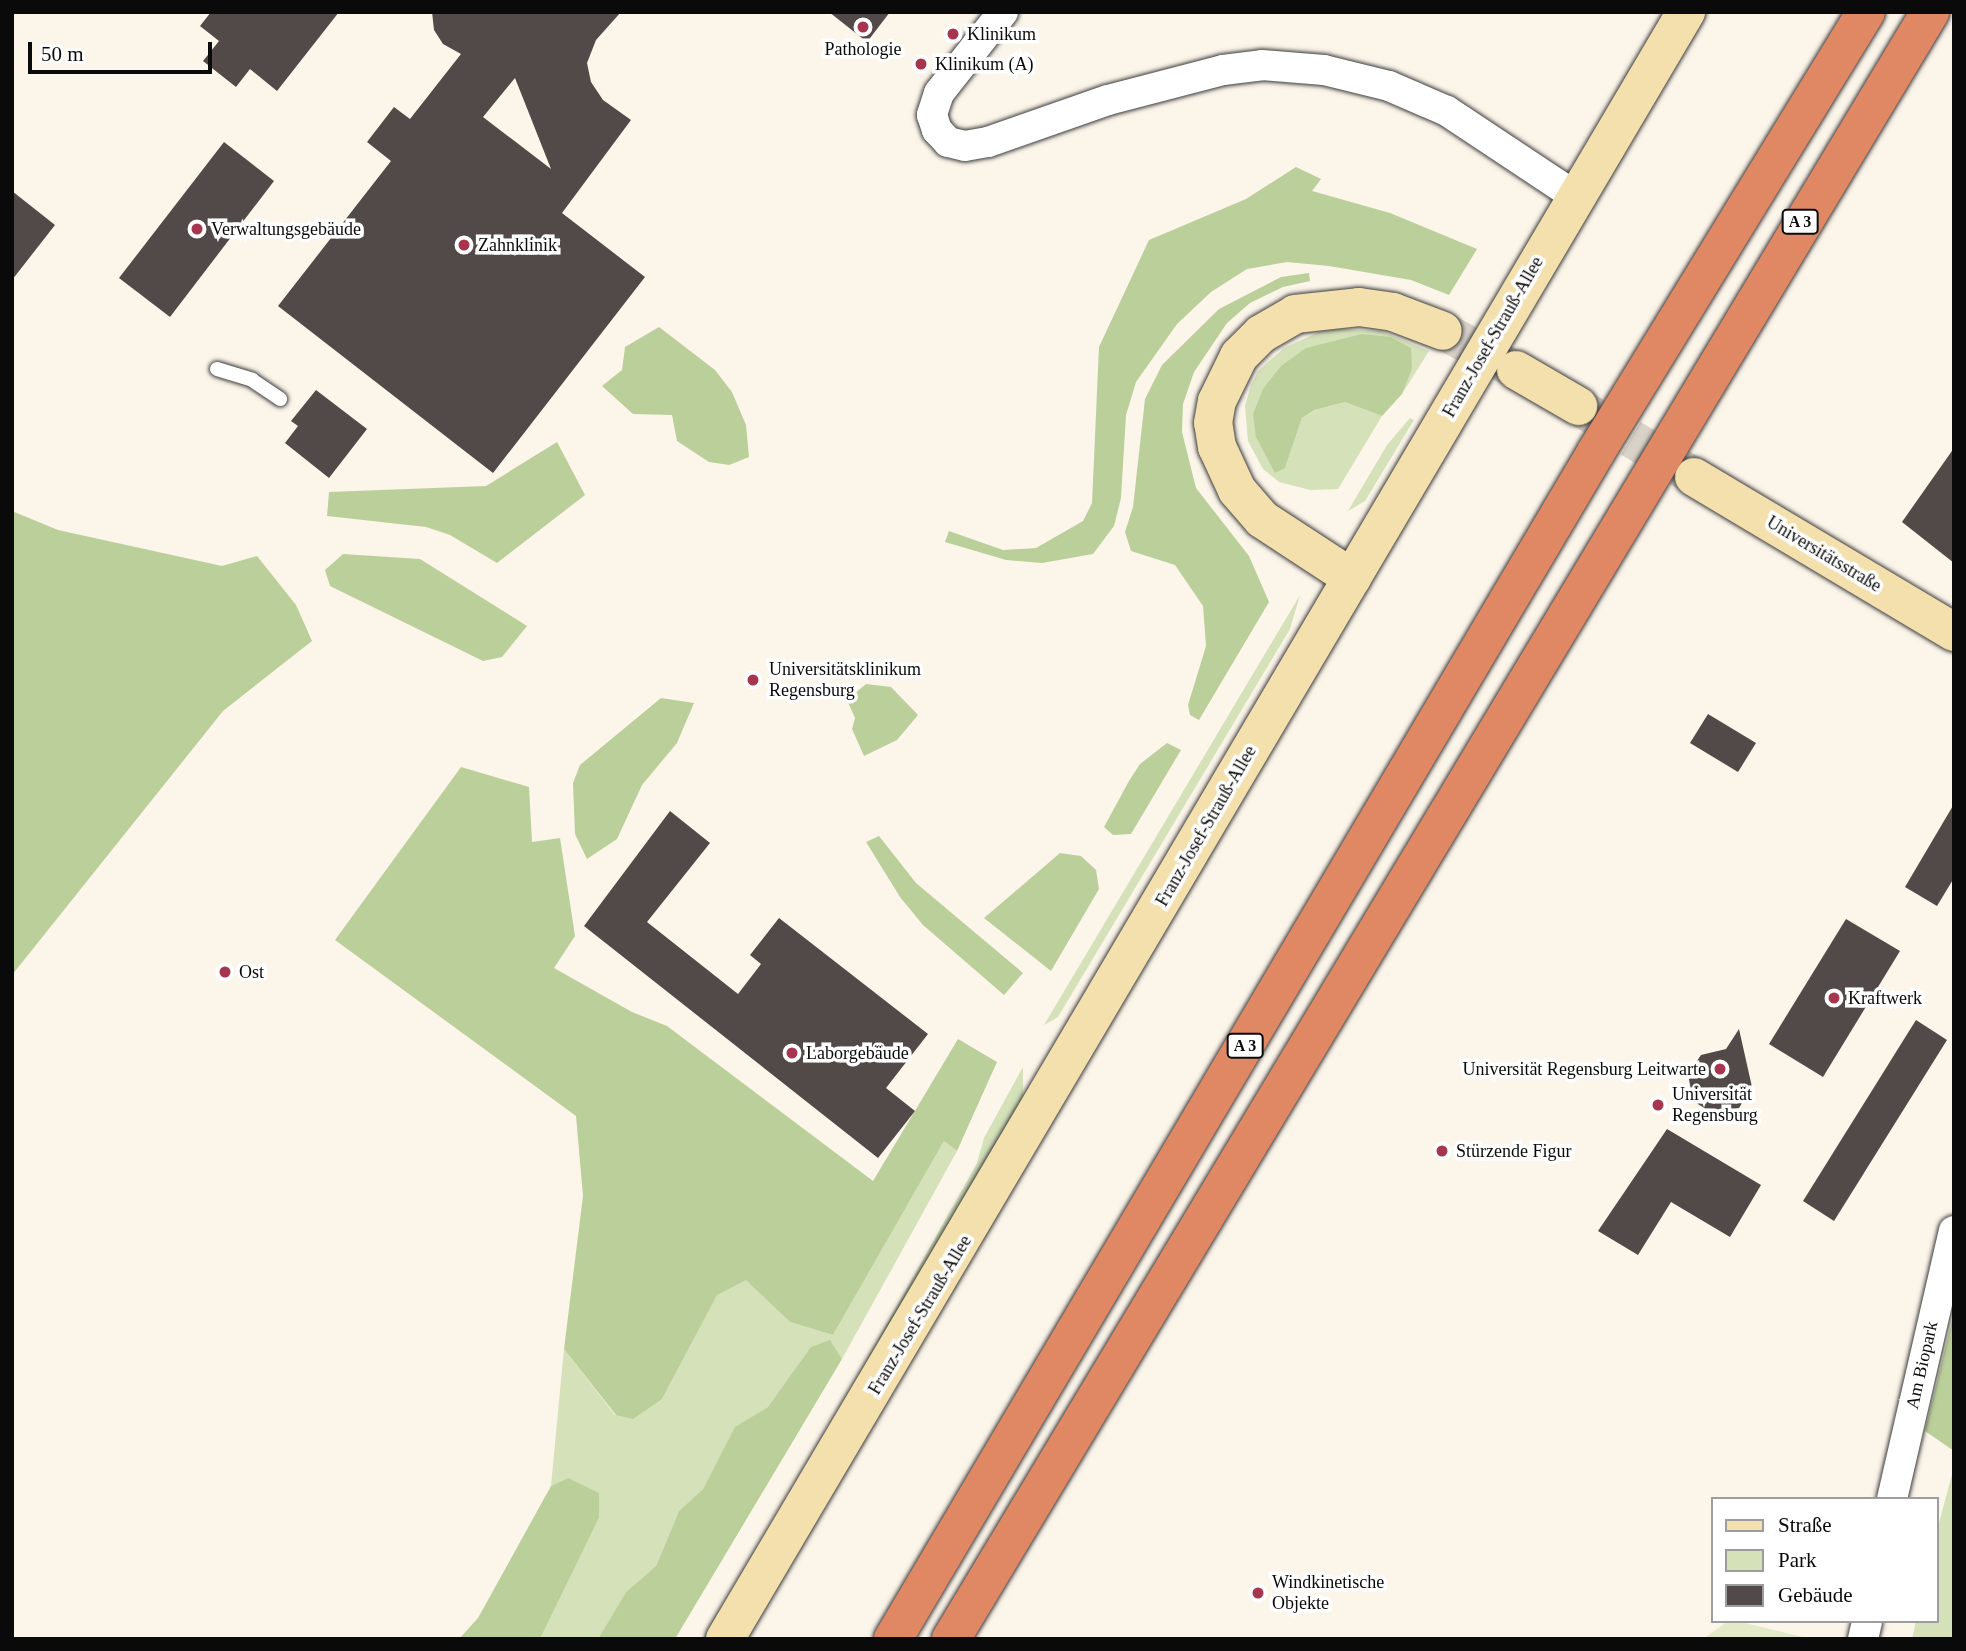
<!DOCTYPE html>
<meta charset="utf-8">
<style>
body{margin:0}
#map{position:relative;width:1966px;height:1651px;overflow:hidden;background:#fcf5ea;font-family:"Times New Roman",serif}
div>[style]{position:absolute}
.green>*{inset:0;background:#d4e1b9}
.forest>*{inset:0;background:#bbcf9a}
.pitch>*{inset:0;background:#e4eac9}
.building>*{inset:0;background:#514a48}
.secondary-tunnel>*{height:38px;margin-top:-19px;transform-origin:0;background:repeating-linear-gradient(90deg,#d8d2c8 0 38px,transparent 0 57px)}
.roads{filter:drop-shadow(0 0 2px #3d3d3d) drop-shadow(0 0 2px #3d3d3d)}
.lane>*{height:14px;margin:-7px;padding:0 7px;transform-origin:7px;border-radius:7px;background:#fff}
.street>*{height:30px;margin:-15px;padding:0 15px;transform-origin:15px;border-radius:15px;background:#fff}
.secondary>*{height:38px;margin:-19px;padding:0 19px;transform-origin:19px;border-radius:19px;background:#f3e0ad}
.highway>*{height:38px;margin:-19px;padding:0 19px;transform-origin:19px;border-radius:19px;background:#e08764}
.dots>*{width:19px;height:19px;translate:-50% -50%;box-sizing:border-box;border:4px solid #fff;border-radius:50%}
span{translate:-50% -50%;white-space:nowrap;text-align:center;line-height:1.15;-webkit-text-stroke:7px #fff;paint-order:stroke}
.shield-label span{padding:2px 5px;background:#fff;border:2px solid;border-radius:5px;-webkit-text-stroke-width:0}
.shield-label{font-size:16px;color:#0a0a0a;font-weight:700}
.poi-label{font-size:18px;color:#0a0a0a}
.left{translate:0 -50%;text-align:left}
.right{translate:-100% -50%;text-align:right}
.street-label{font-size:18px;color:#0a0a0a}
.frame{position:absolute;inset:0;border:14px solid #0a0a0a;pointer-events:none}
.legend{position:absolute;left:1711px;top:1497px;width:228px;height:126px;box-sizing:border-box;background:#fff;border:2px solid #9d9d9d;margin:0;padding:9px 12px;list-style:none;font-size:21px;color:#0a0a0a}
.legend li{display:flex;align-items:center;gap:14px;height:35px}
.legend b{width:35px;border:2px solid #9d9d9d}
.scale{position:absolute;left:28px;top:42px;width:184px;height:32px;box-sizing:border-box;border:4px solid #0a0a0a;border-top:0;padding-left:9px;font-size:21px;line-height:24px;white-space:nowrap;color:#0a0a0a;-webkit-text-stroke:5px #fff;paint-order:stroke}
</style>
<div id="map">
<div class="green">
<div style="clip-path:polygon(1340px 329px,1381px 331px,1429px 351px,1402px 394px,1412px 369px,1306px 348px,1285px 468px,1302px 418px,1316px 410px,1345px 402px,1382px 416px,1338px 489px,1311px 490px,1279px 482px,1263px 469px,1248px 441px,1245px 406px,1251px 385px,1258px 371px,1284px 348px,1319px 332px)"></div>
<div style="clip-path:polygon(1410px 418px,1414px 420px,1365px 501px,1348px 511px,1387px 445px)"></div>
<div style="clip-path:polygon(1300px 595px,1290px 629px,1058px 1017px,1044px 1025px)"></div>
<div style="clip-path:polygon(1023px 1067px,1023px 1099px,715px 1639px,702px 1639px,795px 1488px,977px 1163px,984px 1138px)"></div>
<div style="clip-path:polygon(944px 1141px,957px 1151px,842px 1359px,830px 1341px,812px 1347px,768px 1407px,735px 1428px,703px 1489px,679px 1511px,656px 1566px,626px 1592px,598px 1639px,540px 1639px,599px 1518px,568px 1478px,551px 1486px,564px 1349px,615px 1415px,662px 1399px,717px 1294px,746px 1279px,790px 1322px,833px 1335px)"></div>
<div style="clip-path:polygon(1954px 1467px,1954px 1639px,1912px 1639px,1916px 1621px,1936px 1621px,1936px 1534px)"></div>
</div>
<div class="forest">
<div style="clip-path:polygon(1296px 167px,1321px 179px,1312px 191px,1390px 213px,1477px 249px,1449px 295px,1411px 280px,1329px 266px,1287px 262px,1247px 269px,1211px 292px,1177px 324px,1136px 382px,1126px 415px,1121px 498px,1114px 526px,1093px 554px,1042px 563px,1006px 560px,945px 542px,949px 531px,1003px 550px,1036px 548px,1083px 521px,1092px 503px,1099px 347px,1149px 240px,1246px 199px)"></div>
<div style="clip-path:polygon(1309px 273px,1310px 281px,1283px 287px,1250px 303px,1227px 323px,1194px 372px,1183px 404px,1182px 432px,1196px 488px,1249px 556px,1269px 602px,1199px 720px,1190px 715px,1188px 705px,1206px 646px,1203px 606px,1175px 565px,1131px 551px,1125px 532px,1133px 507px,1145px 399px,1162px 365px,1219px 309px,1281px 277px)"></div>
<div style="clip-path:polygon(659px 327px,715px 370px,732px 392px,746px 425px,749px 457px,729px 465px,709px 462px,677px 441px,672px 415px,633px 414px,602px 386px,622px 370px,625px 347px)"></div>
<div style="clip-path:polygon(1362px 334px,1390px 337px,1411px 348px,1412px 369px,1402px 394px,1382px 416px,1345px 402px,1315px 410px,1302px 418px,1285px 468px,1275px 473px,1256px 437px,1253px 414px,1263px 389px,1281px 366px,1306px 348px)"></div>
<div style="clip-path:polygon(557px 442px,585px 495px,497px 563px,450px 535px,426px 527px,327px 516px,329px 492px,486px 486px)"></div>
<div style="clip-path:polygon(12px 511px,58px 530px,222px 566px,257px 556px,296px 605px,312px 641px,223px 711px,12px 975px)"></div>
<div style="clip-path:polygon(343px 554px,420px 559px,527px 626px,502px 657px,483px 661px,330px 586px,325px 570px)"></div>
<div style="clip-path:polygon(866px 684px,891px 687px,918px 715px,897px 740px,864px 756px,852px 729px,855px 718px,847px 700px)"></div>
<div style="clip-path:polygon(661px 698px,694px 703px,677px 743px,642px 785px,617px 839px,587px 859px,575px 834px,573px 783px,580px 765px)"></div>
<div style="clip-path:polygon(1167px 743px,1181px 750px,1131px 834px,1113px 835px,1104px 827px,1129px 781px,1140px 764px)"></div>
<div style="clip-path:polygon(461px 767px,529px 787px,532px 842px,560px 838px,575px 936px,554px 968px,632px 1012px,667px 1026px,873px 1181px,958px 1039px,997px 1062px,957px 1151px,944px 1141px,833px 1335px,790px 1322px,746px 1280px,717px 1295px,662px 1399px,633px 1419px,616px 1415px,564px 1349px,583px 1196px,576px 1116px,335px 940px)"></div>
<div style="clip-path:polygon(879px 836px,916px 883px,1023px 973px,1004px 995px,923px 925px,900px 897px,866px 842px)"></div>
<div style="clip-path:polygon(1060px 853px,1081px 856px,1096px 870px,1099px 889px,1051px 971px,984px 918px)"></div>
<div style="clip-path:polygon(1954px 1312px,1954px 1451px,1925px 1431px)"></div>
<div style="clip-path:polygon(830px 1340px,842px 1359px,675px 1639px,598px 1639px,626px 1592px,656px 1566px,679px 1511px,703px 1489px,735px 1427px,768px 1407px,811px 1347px)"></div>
<div style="clip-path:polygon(568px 1478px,599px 1493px,599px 1518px,540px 1639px,459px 1639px,478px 1618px,551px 1486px)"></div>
</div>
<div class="pitch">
<div style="clip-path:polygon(1728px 1621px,1737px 1621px,1811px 1639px,1703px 1639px)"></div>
</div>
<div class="building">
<div style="clip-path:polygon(211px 12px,339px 12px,277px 91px,250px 69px,236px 87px,203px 61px,219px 41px,200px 26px)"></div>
<div style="clip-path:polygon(evenodd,432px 12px,621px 12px,596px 40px,587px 63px,591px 82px,603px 100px,631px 120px,562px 213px,645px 277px,493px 473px,278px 306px,391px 161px,367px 142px,394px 107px,410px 119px,461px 54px,443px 44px,434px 30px,432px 12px,515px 78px,551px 169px,483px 117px,515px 78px)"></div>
<div style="clip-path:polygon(829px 12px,890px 12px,867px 42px)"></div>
<div style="clip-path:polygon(224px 142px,274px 181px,170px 317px,119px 278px)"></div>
<div style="clip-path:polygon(12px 191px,55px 225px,12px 280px)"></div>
<div style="clip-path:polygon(316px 390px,367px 429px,329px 478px,285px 443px,298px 426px,291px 421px)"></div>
<div style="clip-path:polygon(1954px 448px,1954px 563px,1902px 522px)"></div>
<div style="clip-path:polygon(1708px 714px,1756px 743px,1738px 772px,1690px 743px)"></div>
<div style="clip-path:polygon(1954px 804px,1954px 878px,1937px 906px,1905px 887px)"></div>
<div style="clip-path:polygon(670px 811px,710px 843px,647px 922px,738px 994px,761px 964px,750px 955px,779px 918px,928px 1034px,886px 1088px,915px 1111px,878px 1158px,584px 926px)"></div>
<div style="clip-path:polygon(1846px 919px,1900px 951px,1823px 1077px,1769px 1044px)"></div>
<div style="clip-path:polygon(1916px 1020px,1947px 1040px,1834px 1221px,1803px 1201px)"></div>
<div style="clip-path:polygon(1739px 1029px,1752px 1087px,1739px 1108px,1714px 1114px,1693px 1101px,1688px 1074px,1701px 1055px,1726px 1049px)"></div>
<div style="clip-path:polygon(1667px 1129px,1761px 1185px,1730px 1237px,1671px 1202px,1638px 1255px,1598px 1231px)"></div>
</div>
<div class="secondary-tunnel">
<div style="left:1443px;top:331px;width:81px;rotate:28.2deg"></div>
<div style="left:1582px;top:409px;width:126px;rotate:31deg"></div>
</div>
<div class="roads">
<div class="lane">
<div style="left:217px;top:369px;width:37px;rotate:17deg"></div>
<div style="left:252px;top:380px;width:34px;rotate:34deg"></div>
</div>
<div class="street">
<div style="left:1003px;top:12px;width:103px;rotate:128.3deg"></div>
<div style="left:939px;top:93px;width:23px;rotate:108deg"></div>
<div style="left:932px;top:115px;width:16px;rotate:72deg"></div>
<div style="left:937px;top:130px;width:16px;rotate:47deg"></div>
<div style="left:948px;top:142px;width:17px;rotate:13deg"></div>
<div style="left:965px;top:146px;width:23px;rotate:-10deg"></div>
<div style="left:988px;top:142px;width:127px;rotate:-19.3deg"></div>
<div style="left:1108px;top:100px;width:119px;rotate:-14.6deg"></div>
<div style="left:1223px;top:70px;width:39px;rotate:-7deg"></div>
<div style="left:1262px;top:65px;width:62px;rotate:4.6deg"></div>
<div style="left:1324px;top:70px;width:67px;rotate:13.8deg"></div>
<div style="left:1389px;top:86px;width:63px;rotate:23.3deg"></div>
<div style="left:1447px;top:111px;width:154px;rotate:33.6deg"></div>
<div style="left:1892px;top:1499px;width:275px;rotate:-77deg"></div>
<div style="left:1863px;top:1639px;width:18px;rotate:-77deg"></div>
</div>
<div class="secondary">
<div style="left:1516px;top:370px;width:72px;rotate:30.1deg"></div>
<div style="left:1694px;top:477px;width:303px;rotate:30.8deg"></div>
<div style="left:1352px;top:578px;width:108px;rotate:-146.8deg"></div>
<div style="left:1262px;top:519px;width:38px;rotate:-131deg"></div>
<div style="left:1237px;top:490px;width:47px;rotate:-114.9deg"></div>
<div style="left:1217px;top:447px;width:24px;rotate:-99deg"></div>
<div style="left:1213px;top:423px;width:22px;rotate:-80deg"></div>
<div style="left:1217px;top:401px;width:50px;rotate:-63.9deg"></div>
<div style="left:1239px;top:356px;width:31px;rotate:-45deg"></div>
<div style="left:1261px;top:334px;width:39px;rotate:-30deg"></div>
<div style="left:1295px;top:314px;width:64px;rotate:-6.2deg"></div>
<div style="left:1359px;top:307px;width:34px;rotate:8deg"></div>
<div style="left:1393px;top:312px;width:53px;rotate:20.8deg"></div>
<div style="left:725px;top:1639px;width:1890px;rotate:-59.43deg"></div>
</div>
<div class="highway">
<div style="left:893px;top:1639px;width:1380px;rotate:-59.36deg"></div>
<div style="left:1596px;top:452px;width:516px;rotate:-58.47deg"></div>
<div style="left:951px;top:1639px;width:1899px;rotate:-58.96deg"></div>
</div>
</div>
<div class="dots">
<div style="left:863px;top:27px;background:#a6364e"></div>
<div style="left:953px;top:34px;background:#a6364e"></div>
<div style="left:921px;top:64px;background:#a6364e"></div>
<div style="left:197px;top:229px;background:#a6364e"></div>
<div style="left:464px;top:245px;background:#a6364e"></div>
<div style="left:753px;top:680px;background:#a6364e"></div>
<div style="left:225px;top:972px;background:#a6364e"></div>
<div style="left:1834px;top:998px;background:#a6364e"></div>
<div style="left:792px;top:1053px;background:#a6364e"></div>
<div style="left:1720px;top:1069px;background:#a6364e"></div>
<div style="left:1658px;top:1105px;background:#a6364e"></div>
<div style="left:1442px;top:1151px;background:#a6364e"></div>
<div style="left:1258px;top:1593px;background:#a6364e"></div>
</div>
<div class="shield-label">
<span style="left:1800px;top:222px">A 3</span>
<span style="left:1245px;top:1046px">A 3</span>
</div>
<div class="poi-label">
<span class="left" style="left:967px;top:34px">Klinikum</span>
<span style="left:863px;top:49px">Pathologie</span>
<span class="left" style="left:935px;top:64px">Klinikum (A)</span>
<span class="left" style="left:211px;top:229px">Verwaltungsgebäude</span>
<span class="left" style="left:478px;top:245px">Zahnklinik</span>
<span class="left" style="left:769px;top:680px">Universitätsklinikum<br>Regensburg</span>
<span class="left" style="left:239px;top:972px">Ost</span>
<span class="left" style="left:1848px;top:998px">Kraftwerk</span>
<span class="left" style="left:806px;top:1053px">Laborgebäude</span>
<span class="right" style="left:1706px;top:1069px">Universität Regensburg Leitwarte</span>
<span class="left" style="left:1672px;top:1105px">Universität<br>Regensburg</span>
<span class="left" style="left:1456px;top:1151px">Stürzende Figur</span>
<span class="left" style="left:1272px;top:1593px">Windkinetische<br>Objekte</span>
</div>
<div class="street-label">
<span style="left:1493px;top:337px;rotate:-60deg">Franz-Josef-Strauß-Allee</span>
<span style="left:1824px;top:554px;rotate:31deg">Universitätsstraße</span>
<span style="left:1206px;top:826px;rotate:-60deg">Franz-Josef-Strauß-Allee</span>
<span style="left:920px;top:1315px;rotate:-59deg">Franz-Josef-Strauß-Allee</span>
<span style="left:1922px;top:1365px;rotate:-77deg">Am Biopark</span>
</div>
<div class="frame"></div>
<ul class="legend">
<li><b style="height:9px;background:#f3e0ad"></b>Straße</li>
<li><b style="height:19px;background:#d4e1b9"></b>Park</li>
<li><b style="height:19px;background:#514a48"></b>Gebäude</li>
</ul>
<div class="scale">50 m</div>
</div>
